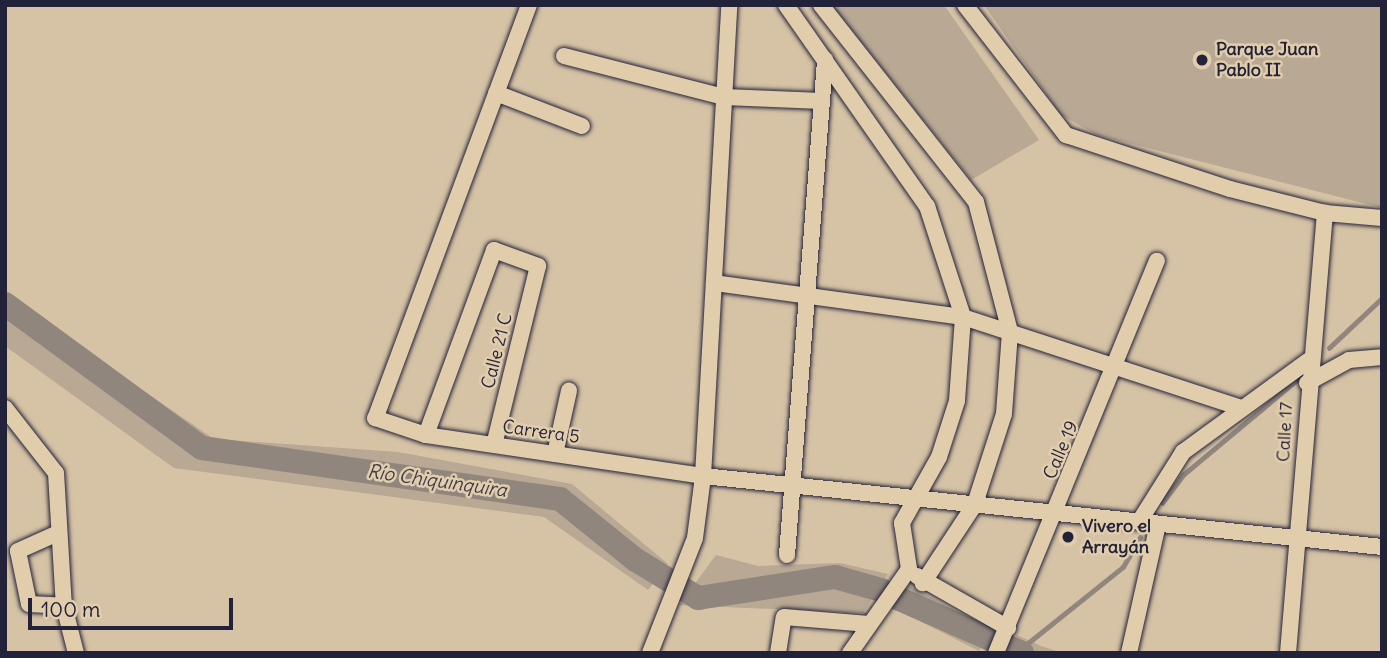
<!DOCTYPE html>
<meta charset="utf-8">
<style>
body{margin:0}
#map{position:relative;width:1387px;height:658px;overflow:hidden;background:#d6c3a5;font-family:Delius,sans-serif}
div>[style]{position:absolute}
.green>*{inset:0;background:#b8a894}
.stream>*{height:4.5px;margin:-2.25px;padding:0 2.25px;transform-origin:2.25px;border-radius:2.25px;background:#91867d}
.river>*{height:24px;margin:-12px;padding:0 12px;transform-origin:12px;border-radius:12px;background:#91867d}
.roads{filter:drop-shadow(0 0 2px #22223b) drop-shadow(0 0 2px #22223b)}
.street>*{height:16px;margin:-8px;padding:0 8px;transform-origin:8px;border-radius:8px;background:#e1cdac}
.dots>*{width:19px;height:19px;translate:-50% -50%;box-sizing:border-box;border:4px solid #e1cdac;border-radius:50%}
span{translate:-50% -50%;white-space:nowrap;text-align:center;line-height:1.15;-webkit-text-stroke:5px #e1cdac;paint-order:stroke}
.poi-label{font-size:18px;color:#22223b;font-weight:700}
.left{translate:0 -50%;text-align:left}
.street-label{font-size:18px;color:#22223b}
.water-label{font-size:19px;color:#3e3b4c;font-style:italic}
.frame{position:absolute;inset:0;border:7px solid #22223b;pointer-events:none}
.scale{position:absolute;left:28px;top:598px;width:205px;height:32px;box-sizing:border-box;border:4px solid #22223b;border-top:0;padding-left:9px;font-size:21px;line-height:24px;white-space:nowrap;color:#22223b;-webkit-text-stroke:5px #e1cdac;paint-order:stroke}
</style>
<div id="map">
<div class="green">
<div style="clip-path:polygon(832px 5px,944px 5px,1039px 140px,971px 180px)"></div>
<div style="clip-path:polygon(984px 5px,1382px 5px,1382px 208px,1097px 135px,1061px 115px)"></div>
<div style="clip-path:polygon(5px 296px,214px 439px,398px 452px,572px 484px,668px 564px,648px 590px,544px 517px,174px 468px,5px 346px)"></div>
<div style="clip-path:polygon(716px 555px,758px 566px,840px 563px,888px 574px,863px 613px,679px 605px)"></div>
<div style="clip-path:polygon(907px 585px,993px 630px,979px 651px,892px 607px)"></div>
<div style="clip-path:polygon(1017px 635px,1041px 646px,1063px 653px,1006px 653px)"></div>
</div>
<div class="stream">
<div style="left:1329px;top:348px;width:73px;rotate:-43.3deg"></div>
<div style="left:1162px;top:503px;width:35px;rotate:-53deg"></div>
<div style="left:1183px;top:475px;width:153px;rotate:-39.9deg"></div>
<div style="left:1018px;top:651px;width:134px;rotate:-38.7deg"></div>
<div style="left:1123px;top:567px;width:34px;rotate:-60deg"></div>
</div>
<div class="river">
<div style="left:5px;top:304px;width:244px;rotate:36.2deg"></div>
<div style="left:202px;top:448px;width:362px;rotate:8.1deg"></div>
<div style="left:560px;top:499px;width:97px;rotate:38.8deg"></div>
<div style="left:636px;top:560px;width:73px;rotate:31.5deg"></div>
<div style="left:698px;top:598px;width:139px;rotate:-8.7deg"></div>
<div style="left:835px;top:577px;width:48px;rotate:15.8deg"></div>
<div style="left:895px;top:597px;width:139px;rotate:23.8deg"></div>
</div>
<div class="roads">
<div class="street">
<div style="left:529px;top:5px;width:441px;rotate:110.4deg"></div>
<div style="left:375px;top:418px;width:54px;rotate:18.4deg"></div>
<div style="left:426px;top:435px;width:280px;rotate:8.4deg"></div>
<div style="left:703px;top:476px;width:683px;rotate:5.97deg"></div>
<div style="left:786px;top:5px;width:246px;rotate:55deg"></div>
<div style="left:927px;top:206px;width:117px;rotate:72deg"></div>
<div style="left:963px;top:317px;width:84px;rotate:94.1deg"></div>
<div style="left:957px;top:401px;width:59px;rotate:107.8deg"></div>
<div style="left:939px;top:457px;width:76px;rotate:119.3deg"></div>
<div style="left:902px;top:523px;width:47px;rotate:81.3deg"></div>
<div style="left:909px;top:569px;width:103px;rotate:125.1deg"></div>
<div style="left:821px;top:5px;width:251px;rotate:51.8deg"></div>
<div style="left:976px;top:202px;width:134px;rotate:75.3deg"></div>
<div style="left:1010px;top:332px;width:82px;rotate:94.2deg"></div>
<div style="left:1004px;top:414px;width:95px;rotate:107.9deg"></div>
<div style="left:975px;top:504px;width:95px;rotate:123.4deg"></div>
<div style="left:965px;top:5px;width:165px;rotate:52.2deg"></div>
<div style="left:1066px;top:135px;width:173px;rotate:18.2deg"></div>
<div style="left:1230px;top:189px;width:98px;rotate:14.2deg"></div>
<div style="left:1325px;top:213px;width:57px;rotate:5deg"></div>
<div style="left:564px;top:56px;width:165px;rotate:14.4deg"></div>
<div style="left:724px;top:97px;width:98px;rotate:2.3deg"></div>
<div style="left:496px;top:93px;width:92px;rotate:21deg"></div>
<div style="left:714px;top:283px;width:251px;rotate:7.8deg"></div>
<div style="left:963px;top:317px;width:290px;rotate:18.1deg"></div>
<div style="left:1307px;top:383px;width:48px;rotate:-28.7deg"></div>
<div style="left:1349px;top:360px;width:33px;rotate:-5deg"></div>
<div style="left:5px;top:408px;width:83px;rotate:51.9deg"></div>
<div style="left:56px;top:473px;width:133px;rotate:86.6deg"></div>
<div style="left:64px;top:606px;width:49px;rotate:75.7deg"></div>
<div style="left:426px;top:435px;width:197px;rotate:-69.8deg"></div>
<div style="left:494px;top:250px;width:47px;rotate:20deg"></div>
<div style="left:538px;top:266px;width:184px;rotate:103.8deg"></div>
<div style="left:555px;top:454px;width:65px;rotate:-77.5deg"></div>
<div style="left:1139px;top:522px;width:83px;rotate:-57.8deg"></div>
<div style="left:1183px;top:452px;width:155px;rotate:-36.1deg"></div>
<div style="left:58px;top:533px;width:44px;rotate:155.8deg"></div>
<div style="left:18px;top:551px;width:54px;rotate:78.3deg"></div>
<div style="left:29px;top:604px;width:35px;rotate:3deg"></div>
<div style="left:787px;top:555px;width:497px;rotate:-85.6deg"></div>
<div style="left:917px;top:576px;width:105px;rotate:29.7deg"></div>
<div style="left:650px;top:653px;width:123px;rotate:-68.6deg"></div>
<div style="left:695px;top:538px;width:63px;rotate:-82.6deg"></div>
<div style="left:703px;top:476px;width:472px;rotate:-86.8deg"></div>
<div style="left:778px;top:653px;width:36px;rotate:-81deg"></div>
<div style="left:784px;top:617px;width:85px;rotate:4.7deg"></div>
<div style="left:996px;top:653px;width:424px;rotate:-67.7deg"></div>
<div style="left:1129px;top:653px;width:132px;rotate:-77.3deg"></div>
<div style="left:1288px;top:653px;width:442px;rotate:-85.2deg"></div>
</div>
</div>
<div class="dots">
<div style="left:1202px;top:60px;background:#22223b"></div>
<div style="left:1068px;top:537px;background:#22223b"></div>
</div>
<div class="poi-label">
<span class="left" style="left:1216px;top:60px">Parque Juan<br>Pablo II</span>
<span class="left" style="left:1082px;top:537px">Vivero el<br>Arrayán</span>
</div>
<div class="street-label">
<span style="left:497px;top:351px;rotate:-76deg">Calle 21 C</span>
<span style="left:541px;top:432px;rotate:8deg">Carrera 5</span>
<span style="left:1285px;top:432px;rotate:-87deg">Calle 17</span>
<span style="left:1061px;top:450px;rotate:-67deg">Calle 19</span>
</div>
<div class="water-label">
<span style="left:437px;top:481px;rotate:8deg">Río Chiquinquira</span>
</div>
<div class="frame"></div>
<div class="scale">100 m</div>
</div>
